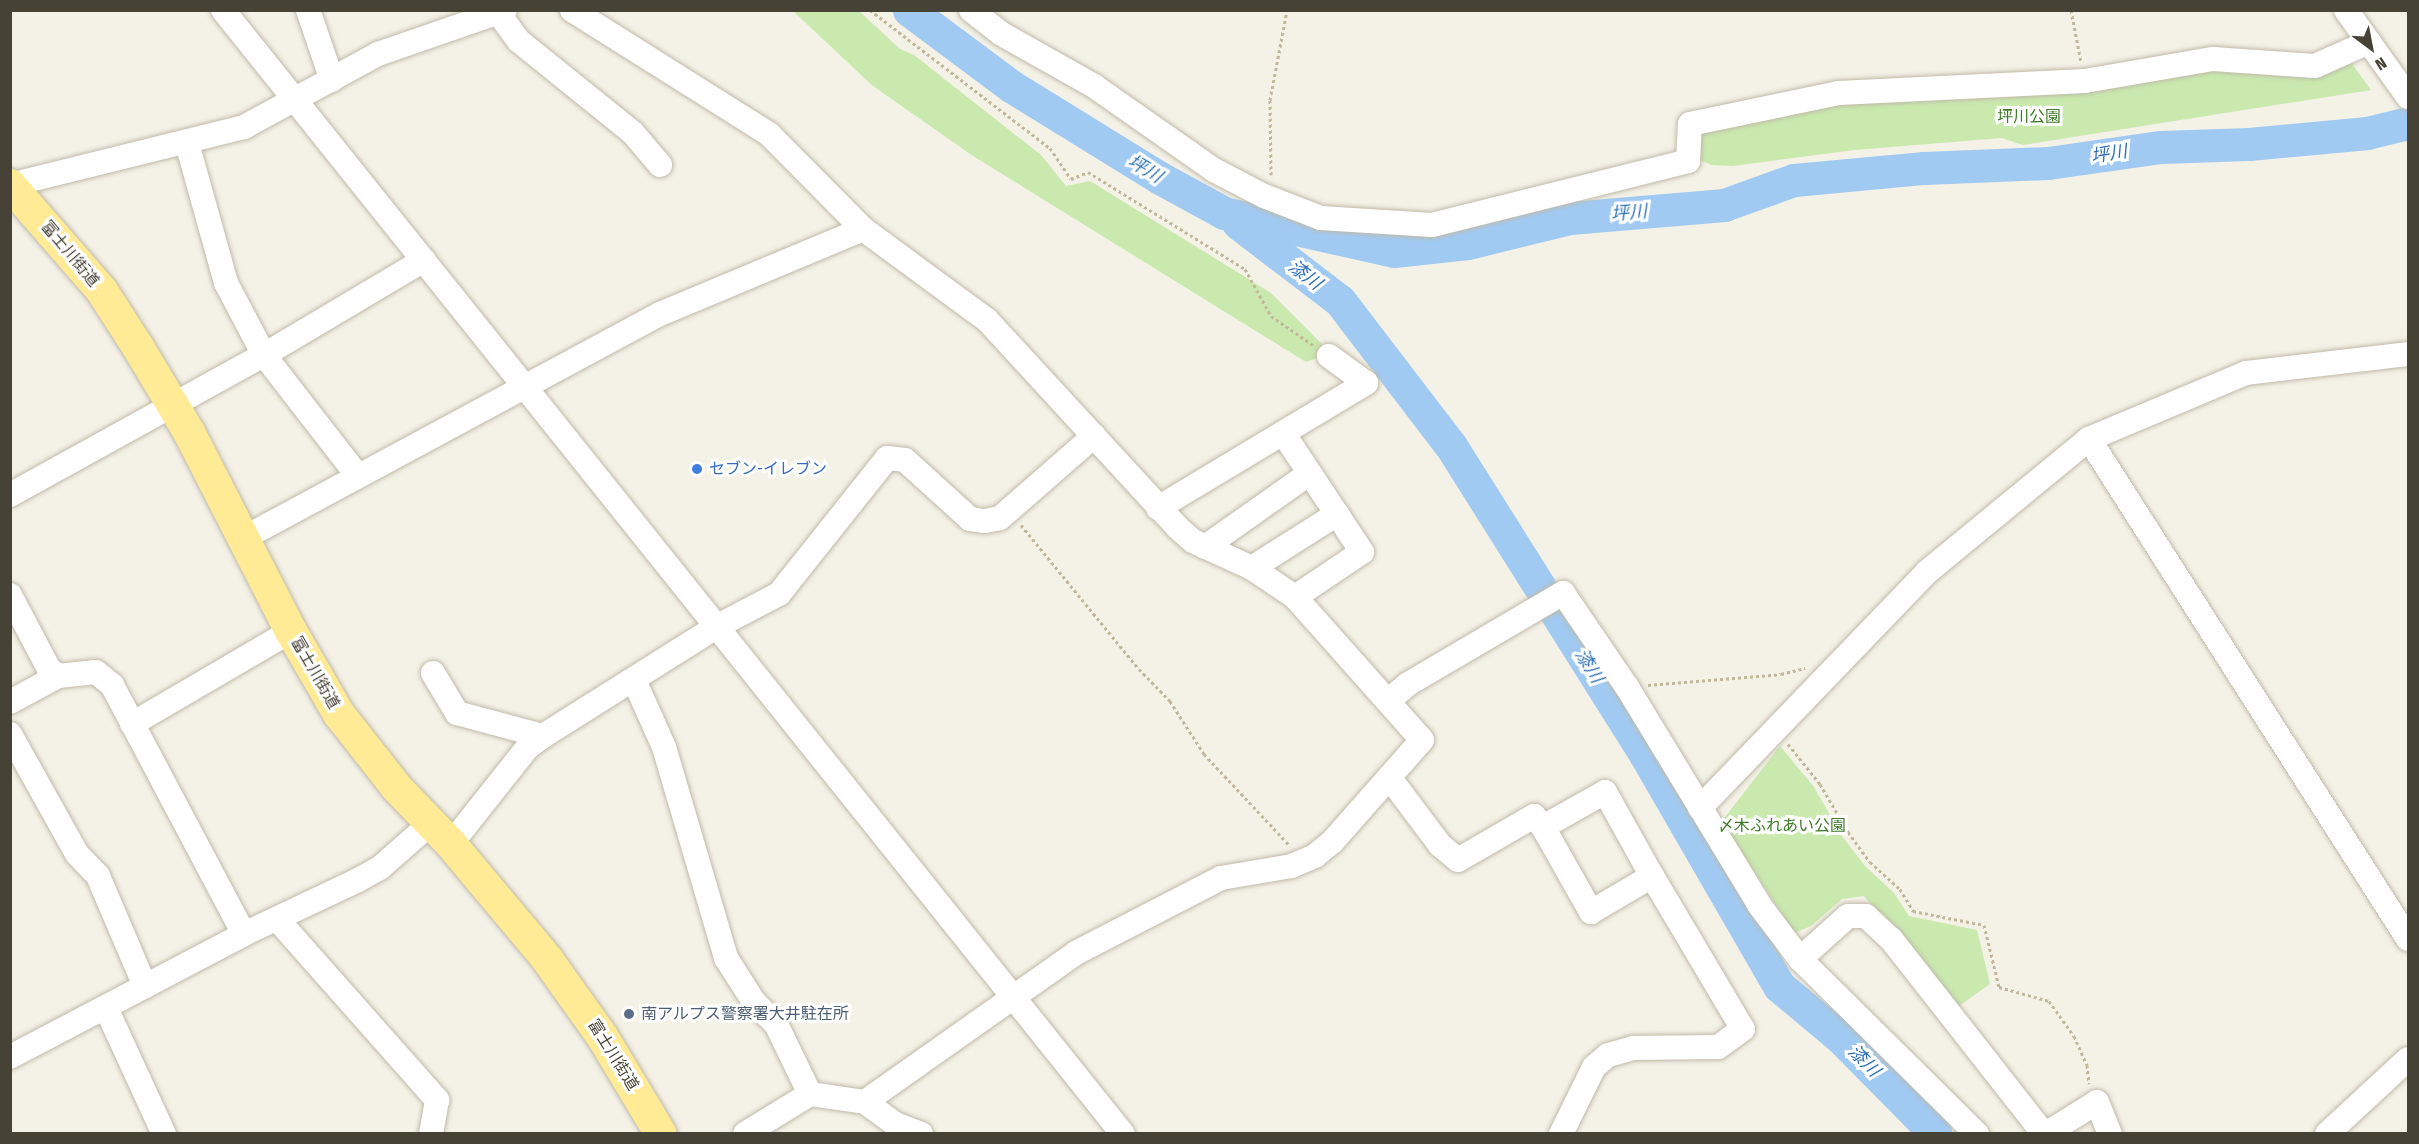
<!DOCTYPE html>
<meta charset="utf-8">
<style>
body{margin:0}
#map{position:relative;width:2419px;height:1144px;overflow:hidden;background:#f4f1e7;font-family:"Fira Sans Condensed","Noto Sans JP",sans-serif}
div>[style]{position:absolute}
.green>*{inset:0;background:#c9e9ae}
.river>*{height:33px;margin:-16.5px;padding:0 16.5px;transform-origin:16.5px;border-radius:16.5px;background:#a1caf2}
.path>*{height:3px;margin-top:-1.5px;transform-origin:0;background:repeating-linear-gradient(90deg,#c2b79a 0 3px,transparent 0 6px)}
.roads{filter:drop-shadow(0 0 2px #c0baa9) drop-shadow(0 0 2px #c0baa9)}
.minor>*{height:24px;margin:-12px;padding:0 12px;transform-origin:12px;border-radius:12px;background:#fff}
.major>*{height:32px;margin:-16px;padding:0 16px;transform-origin:16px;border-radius:16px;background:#ffeb95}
.dots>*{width:16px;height:16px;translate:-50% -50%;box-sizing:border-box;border:3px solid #fff;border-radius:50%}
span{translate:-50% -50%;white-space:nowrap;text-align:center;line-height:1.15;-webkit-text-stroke:6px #fff;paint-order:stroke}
.park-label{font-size:16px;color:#3f7b27}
.street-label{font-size:16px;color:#474236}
.shop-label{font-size:16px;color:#366cbe}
.left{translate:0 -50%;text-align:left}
.service-label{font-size:16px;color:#4e5e75}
.water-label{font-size:18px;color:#2b6fb6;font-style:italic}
.frame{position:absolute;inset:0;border:12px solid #474236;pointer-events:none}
.north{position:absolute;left:2341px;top:18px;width:60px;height:60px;-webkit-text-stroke:4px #fff;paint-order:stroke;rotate:148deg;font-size:16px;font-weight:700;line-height:24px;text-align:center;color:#474236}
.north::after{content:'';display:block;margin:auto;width:21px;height:27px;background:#474236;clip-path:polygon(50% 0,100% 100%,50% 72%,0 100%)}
</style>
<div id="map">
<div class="green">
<div style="clip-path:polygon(793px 11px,859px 11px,900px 49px,914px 55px,1041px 155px,1066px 186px,1090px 181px,1271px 293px,1324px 346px,1321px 357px,1306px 362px,973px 156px,873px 86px)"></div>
<div style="clip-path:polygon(2350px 61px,2371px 90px,2023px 145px,2002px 138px,1854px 150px,1733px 166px,1711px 165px,1698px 159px,1699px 126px,1841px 97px,2214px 65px)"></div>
<div style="clip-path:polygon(1780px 746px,1814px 787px,1842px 836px,1865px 866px,1894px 893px,1909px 916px,1977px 930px,1990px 984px,1959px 1006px,1864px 896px,1842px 899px,1811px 926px,1794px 933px,1722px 821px)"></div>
</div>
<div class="river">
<div style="left:909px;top:10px;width:127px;rotate:36.7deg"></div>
<div style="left:1011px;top:86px;width:175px;rotate:31.7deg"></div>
<div style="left:1160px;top:178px;width:73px;rotate:28.7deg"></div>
<div style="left:1224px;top:213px;width:174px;rotate:12.6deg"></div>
<div style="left:1394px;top:251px;width:74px;rotate:-6.2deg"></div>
<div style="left:1468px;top:243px;width:105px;rotate:-13.8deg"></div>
<div style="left:1570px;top:218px;width:155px;rotate:-4.8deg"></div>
<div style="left:1724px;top:205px;width:74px;rotate:-19.7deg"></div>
<div style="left:1794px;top:180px;width:131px;rotate:-5.3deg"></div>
<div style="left:1924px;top:168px;width:124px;rotate:-2.3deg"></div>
<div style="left:2048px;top:163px;width:114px;rotate:-8.1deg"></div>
<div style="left:2161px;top:147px;width:88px;rotate:-2deg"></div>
<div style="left:2249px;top:144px;width:119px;rotate:-5.3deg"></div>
<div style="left:2367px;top:133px;width:42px;rotate:-13.7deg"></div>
<div style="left:1238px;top:223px;width:128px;rotate:37.4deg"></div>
<div style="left:1340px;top:301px;width:183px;rotate:52.6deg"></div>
<div style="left:1451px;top:446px;width:364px;rotate:57.8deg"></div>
<div style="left:1645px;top:754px;width:268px;rotate:60deg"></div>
<div style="left:1779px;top:986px;width:80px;rotate:39.9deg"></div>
<div style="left:1840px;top:1037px;width:136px;rotate:45.3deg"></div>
</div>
<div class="path">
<div style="left:870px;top:10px;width:227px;rotate:37.5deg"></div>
<div style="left:1050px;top:148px;width:37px;rotate:56deg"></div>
<div style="left:1071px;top:179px;width:18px;rotate:-22deg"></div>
<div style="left:1088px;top:172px;width:185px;rotate:31.7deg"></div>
<div style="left:1245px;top:269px;width:54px;rotate:61deg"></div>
<div style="left:1271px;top:316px;width:51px;rotate:34.6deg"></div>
<div style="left:2071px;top:10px;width:53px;rotate:79.1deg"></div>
<div style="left:1271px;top:175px;width:75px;rotate:-90.8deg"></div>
<div style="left:1270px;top:100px;width:92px;rotate:-79.3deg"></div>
<div style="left:1021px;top:525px;width:186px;rotate:50.7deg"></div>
<div style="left:1139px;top:669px;width:45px;rotate:45.9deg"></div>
<div style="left:1170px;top:701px;width:63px;rotate:57.3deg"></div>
<div style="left:1204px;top:754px;width:126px;rotate:46.9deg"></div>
<div style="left:1648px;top:685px;width:133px;rotate:-4.7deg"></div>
<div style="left:1781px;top:674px;width:25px;rotate:-14deg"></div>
<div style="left:1788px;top:744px;width:51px;rotate:51.3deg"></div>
<div style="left:1820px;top:784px;width:56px;rotate:59.7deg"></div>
<div style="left:1848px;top:832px;width:37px;rotate:54deg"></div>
<div style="left:1870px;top:862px;width:40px;rotate:42deg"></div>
<div style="left:1900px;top:889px;width:26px;rotate:59deg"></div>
<div style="left:1913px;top:911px;width:72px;rotate:11.2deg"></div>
<div style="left:1984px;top:925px;width:64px;rotate:76.4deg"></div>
<div style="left:1999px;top:987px;width:52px;rotate:15.6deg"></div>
<div style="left:2049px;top:1001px;width:43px;rotate:54.5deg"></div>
<div style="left:2074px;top:1036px;width:32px;rotate:66deg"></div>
<div style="left:2087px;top:1065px;width:19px;rotate:84deg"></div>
</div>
<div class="roads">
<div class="minor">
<div style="left:223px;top:10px;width:1440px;rotate:51.32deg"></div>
<div style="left:308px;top:10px;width:74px;rotate:71.1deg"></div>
<div style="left:572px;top:10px;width:233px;rotate:32.2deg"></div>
<div style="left:769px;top:134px;width:134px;rotate:45.3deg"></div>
<div style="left:863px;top:229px;width:154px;rotate:36.3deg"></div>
<div style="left:987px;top:320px;width:282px;rotate:47.4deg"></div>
<div style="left:1178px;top:528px;width:20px;rotate:41deg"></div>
<div style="left:1193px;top:541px;width:65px;rotate:24.6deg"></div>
<div style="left:1252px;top:568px;width:52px;rotate:34deg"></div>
<div style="left:1295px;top:597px;width:191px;rotate:48.4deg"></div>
<div style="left:1422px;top:740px;width:136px;rotate:131.4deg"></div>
<div style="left:1332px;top:842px;width:22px;rotate:141deg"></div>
<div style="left:1315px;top:856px;width:25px;rotate:157deg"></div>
<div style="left:1292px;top:866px;width:72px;rotate:170.4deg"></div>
<div style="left:1221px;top:878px;width:163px;rotate:152.7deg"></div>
<div style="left:1076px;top:953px;width:258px;rotate:144.8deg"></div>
<div style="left:865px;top:1102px;width:56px;rotate:-171.7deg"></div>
<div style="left:810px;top:1094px;width:76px;rotate:148.4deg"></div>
<div style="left:971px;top:10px;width:37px;rotate:38deg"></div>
<div style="left:1000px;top:33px;width:108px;rotate:29.4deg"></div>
<div style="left:1094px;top:86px;width:146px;rotate:35deg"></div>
<div style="left:1214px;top:170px;width:56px;rotate:27.5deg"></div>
<div style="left:1264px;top:196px;width:61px;rotate:21.1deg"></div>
<div style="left:1321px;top:218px;width:111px;rotate:3.6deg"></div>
<div style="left:1432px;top:225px;width:264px;rotate:-14deg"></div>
<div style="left:1688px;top:161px;width:37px;rotate:-87deg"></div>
<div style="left:1690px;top:124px;width:152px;rotate:-11.8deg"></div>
<div style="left:1839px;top:93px;width:246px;rotate:-2.8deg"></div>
<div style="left:2085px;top:81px;width:130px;rotate:-9.8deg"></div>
<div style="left:2213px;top:59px;width:102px;rotate:3.9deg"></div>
<div style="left:2315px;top:66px;width:59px;rotate:-24deg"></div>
<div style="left:2346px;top:10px;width:107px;rotate:54.5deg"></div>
<div style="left:497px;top:11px;width:37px;rotate:54deg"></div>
<div style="left:519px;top:41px;width:146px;rotate:38.9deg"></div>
<div style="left:633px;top:133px;width:42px;rotate:49.8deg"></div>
<div style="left:187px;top:143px;width:145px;rotate:74.4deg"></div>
<div style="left:226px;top:283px;width:81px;rotate:62.2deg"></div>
<div style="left:264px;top:355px;width:153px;rotate:52.2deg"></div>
<div style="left:10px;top:185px;width:241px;rotate:-13.9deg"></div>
<div style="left:244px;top:127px;width:153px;rotate:-28.6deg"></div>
<div style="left:378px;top:54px;width:134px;rotate:-19.1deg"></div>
<div style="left:1283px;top:433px;width:143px;rotate:56.4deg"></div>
<div style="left:1362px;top:552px;width:81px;rotate:146.1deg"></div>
<div style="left:2089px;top:439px;width:593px;rotate:57.46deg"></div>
<div style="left:10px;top:495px;width:290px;rotate:-28.9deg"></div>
<div style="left:264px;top:355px;width:186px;rotate:-30.7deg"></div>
<div style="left:1158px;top:508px;width:243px;rotate:-31deg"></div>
<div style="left:1366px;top:383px;width:46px;rotate:-143.9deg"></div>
<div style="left:242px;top:539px;width:475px;rotate:-28.3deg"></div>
<div style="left:660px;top:314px;width:220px;rotate:-22.7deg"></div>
<div style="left:1205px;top:547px;width:128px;rotate:-35.2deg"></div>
<div style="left:1252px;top:568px;width:101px;rotate:-32.4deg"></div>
<div style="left:10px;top:595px;width:84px;rotate:62.2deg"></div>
<div style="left:49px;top:669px;width:11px;rotate:38deg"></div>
<div style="left:58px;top:676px;width:38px;rotate:-6deg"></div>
<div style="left:96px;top:672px;width:21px;rotate:39deg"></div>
<div style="left:112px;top:685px;width:282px;rotate:62.1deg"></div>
<div style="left:433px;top:673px;width:47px;rotate:59deg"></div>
<div style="left:457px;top:713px;width:89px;rotate:15deg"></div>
<div style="left:634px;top:680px;width:73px;rotate:65.9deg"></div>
<div style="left:664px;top:747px;width:220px;rotate:73.6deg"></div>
<div style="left:726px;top:958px;width:52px;rotate:57.5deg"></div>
<div style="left:754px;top:1002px;width:31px;rotate:45deg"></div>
<div style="left:776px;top:1024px;width:78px;rotate:64.1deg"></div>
<div style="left:1388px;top:701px;width:26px;rotate:-40deg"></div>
<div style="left:1408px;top:684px;width:180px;rotate:-30.4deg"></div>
<div style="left:1563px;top:593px;width:114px;rotate:55.8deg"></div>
<div style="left:1627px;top:687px;width:256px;rotate:58.7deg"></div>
<div style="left:1760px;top:906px;width:66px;rotate:53deg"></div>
<div style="left:1800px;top:959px;width:249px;rotate:44.7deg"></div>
<div style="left:10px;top:702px;width:55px;rotate:-28.4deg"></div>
<div style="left:132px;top:724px;width:184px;rotate:-30.3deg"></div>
<div style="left:10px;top:734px;width:137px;rotate:60.8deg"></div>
<div style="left:77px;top:854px;width:30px;rotate:46deg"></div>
<div style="left:98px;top:876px;width:120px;rotate:66.9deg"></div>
<div style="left:1389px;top:777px;width:85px;rotate:53.1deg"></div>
<div style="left:1440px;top:845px;width:23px;rotate:40deg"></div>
<div style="left:1458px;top:860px;width:88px;rotate:-30.1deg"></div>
<div style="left:1534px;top:816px;width:14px;rotate:51deg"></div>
<div style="left:1543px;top:827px;width:71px;rotate:-29.4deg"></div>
<div style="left:1605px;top:792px;width:96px;rotate:60.8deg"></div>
<div style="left:1700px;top:808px;width:327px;rotate:-46.1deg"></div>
<div style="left:1927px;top:572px;width:210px;rotate:-39.4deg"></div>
<div style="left:2089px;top:439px;width:170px;rotate:-22.8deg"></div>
<div style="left:2246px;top:373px;width:163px;rotate:-6.7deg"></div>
<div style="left:1543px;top:827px;width:98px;rotate:60.5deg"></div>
<div style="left:1591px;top:912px;width:71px;rotate:-30.5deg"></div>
<div style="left:1652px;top:876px;width:178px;rotate:59.3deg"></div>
<div style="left:1743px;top:1029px;width:31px;rotate:144deg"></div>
<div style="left:1718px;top:1047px;width:85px;rotate:179.3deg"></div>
<div style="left:1633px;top:1048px;width:26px;rotate:164deg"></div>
<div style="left:1608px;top:1055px;width:18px;rotate:139deg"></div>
<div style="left:1594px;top:1067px;width:75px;rotate:116.2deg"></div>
<div style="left:451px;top:844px;width:124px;rotate:-51.6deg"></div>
<div style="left:528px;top:747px;width:19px;rotate:-36deg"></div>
<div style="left:543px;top:736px;width:207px;rotate:-32.2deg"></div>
<div style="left:718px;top:626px;width:69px;rotate:-27.7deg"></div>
<div style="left:779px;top:594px;width:174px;rotate:-51.5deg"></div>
<div style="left:887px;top:458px;width:18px;rotate:6deg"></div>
<div style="left:905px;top:460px;width:88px;rotate:42.2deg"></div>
<div style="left:970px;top:519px;width:15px;rotate:8deg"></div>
<div style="left:985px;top:521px;width:15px;rotate:-11deg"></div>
<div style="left:1000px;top:518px;width:125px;rotate:-41.1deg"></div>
<div style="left:277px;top:919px;width:242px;rotate:48.5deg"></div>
<div style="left:437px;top:1100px;width:35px;rotate:100deg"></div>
<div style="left:1800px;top:959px;width:64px;rotate:-41.9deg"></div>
<div style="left:1848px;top:916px;width:18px"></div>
<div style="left:1866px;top:916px;width:34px;rotate:43deg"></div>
<div style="left:1891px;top:939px;width:248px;rotate:51.9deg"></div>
<div style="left:106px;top:1008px;width:139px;rotate:65.3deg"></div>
<div style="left:10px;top:1057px;width:264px;rotate:-27.7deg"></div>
<div style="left:244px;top:934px;width:126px;rotate:-25.3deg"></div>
<div style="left:358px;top:880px;width:26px;rotate:-29deg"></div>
<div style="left:381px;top:867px;width:67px;rotate:-41.3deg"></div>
<div style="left:865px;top:1102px;width:37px;rotate:36deg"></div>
<div style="left:895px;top:1124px;width:28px;rotate:21deg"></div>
<div style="left:2046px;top:1134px;width:60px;rotate:-32.1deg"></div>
<div style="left:2097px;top:1102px;width:35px;rotate:68deg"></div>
<div style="left:2327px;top:1134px;width:110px;rotate:-42.8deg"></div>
</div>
<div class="major">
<div style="left:10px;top:185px;width:140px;rotate:49deg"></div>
<div style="left:102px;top:291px;width:67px;rotate:57.3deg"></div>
<div style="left:138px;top:347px;width:101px;rotate:59.1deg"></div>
<div style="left:190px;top:434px;width:221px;rotate:62.9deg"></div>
<div style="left:291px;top:631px;width:96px;rotate:60deg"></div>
<div style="left:339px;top:714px;width:94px;rotate:51.9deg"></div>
<div style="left:397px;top:788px;width:78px;rotate:46deg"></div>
<div style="left:451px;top:844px;width:150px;rotate:50.1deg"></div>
<div style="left:547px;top:959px;width:95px;rotate:54.5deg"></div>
<div style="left:602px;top:1036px;width:114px;rotate:59deg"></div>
</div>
</div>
<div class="dots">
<div style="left:697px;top:469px;background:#3f7fe0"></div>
<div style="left:629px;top:1014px;background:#5c6f8a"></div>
</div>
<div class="park-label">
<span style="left:2029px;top:117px">坪川公園</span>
<span style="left:1782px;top:826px">〆木ふれあい公園</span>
</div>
<div class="street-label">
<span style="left:70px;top:254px;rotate:50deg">富士川街道</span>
<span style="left:315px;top:673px;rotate:60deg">富士川街道</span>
<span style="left:613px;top:1055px;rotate:58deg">富士川街道</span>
</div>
<div class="shop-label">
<span class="left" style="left:709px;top:469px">セブン-イレブン</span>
</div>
<div class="service-label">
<span class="left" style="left:641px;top:1014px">南アルプス警察署大井駐在所</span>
</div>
<div class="water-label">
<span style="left:2109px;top:154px;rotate:-9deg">坪川</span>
<span style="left:1145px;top:169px;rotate:31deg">坪川</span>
<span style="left:1629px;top:213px;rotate:-5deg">坪川</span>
<span style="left:1305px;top:275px;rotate:37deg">漆川</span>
<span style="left:1589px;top:666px;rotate:58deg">漆川</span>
<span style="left:1864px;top:1061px;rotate:45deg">漆川</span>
</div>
<div class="frame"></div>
<div class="north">N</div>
</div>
